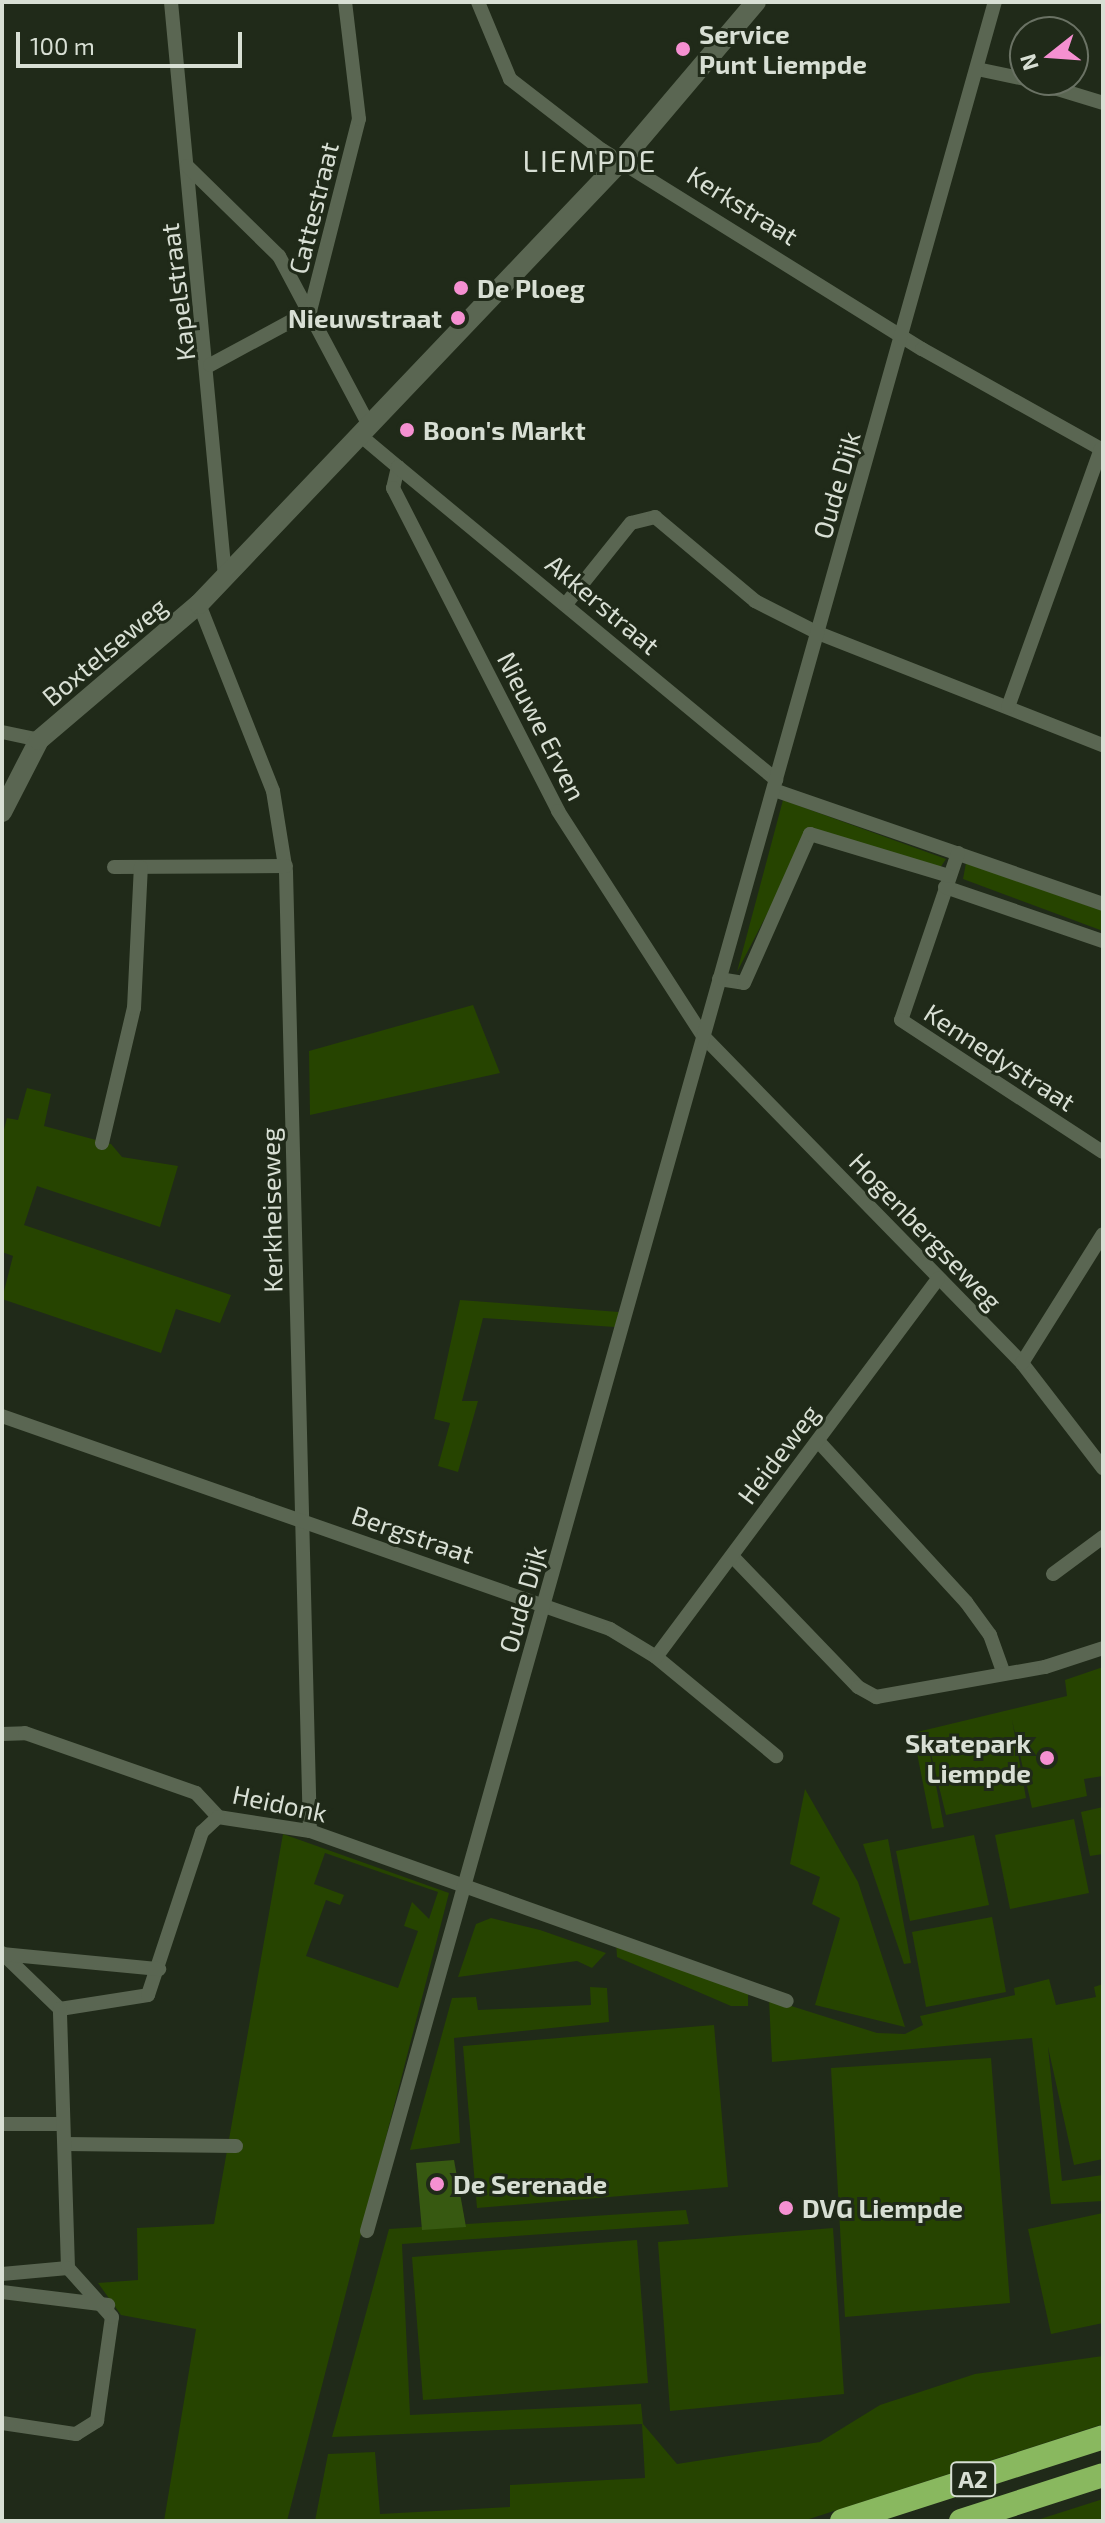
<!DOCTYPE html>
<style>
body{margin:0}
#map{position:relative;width:1105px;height:2523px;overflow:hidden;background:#202a19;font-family:"Exo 2",sans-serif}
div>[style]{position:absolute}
.green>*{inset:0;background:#264400}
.building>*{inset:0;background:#375911}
.street>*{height:14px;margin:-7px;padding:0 7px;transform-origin:7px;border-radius:7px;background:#5a6652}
.secondary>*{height:20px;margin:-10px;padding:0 10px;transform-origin:10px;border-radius:10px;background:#5a6652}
.highway>*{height:24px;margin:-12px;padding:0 12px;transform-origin:12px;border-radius:12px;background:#89b85f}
.dots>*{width:22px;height:22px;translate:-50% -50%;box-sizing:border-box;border:4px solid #202a19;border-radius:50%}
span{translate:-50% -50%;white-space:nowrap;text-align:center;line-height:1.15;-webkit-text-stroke:6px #202a19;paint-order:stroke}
.shield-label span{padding:2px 6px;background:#202a19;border:2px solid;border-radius:6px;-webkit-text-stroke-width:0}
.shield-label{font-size:24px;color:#d8dfd4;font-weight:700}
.poi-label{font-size:26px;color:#d8dfd4;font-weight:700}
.left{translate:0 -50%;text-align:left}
.right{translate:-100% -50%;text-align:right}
.street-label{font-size:26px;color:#d8dfd4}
.quarter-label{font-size:30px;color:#d8dfd4;letter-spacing:2px}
.frame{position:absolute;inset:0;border:4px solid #d8dfd4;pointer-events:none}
.north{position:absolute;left:1009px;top:16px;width:80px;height:80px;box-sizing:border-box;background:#202a19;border:2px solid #6a7264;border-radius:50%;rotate:253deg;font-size:22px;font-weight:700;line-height:32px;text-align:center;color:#d8dfd4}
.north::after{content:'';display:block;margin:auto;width:28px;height:36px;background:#f590d1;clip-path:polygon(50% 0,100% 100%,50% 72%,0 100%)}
.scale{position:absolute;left:16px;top:32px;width:226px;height:36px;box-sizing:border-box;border:4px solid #d8dfd4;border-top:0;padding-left:10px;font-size:24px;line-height:28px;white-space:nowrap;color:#d8dfd4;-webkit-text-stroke:6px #202a19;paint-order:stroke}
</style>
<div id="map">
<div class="green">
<div style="clip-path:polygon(783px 800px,946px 859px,940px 868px,810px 831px,737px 972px)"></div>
<div style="clip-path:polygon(966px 863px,1103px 911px,1103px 931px,963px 879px)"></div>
<div style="clip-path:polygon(473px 1005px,500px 1073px,310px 1115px,309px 1051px)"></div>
<div style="clip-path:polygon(27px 1088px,51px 1094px,44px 1126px,111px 1144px,122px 1157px,178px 1166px,160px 1227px,37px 1186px,24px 1225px,231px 1295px,220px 1323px,176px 1309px,161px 1353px,2px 1299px,13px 1256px,2px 1252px,2px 1137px,7px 1118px,18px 1120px)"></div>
<div style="clip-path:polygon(460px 1300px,619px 1312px,615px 1327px,483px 1318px,462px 1401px,478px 1401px,458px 1472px,438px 1466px,450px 1423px,434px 1419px)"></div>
<div style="clip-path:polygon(1103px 1667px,1103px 1776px,1084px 1779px,1087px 1796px,1032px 1808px,1012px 1720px,1026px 1798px,946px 1815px,927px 1738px,944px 1827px,932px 1829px,913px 1733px,1067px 1696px,1065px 1680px)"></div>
<div style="clip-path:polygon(805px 1789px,858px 1882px,905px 2027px,815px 2005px,840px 1918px,812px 1904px,820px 1877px,790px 1864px)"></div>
<div style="clip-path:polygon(1103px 1807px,1103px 1854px,1090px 1856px,1081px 1812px)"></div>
<div style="clip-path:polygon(1074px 1819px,1089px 1893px,1010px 1909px,995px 1835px)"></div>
<div style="clip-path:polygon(evenodd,283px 1834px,449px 1893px,287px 2521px,164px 2521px,196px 2329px,121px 2315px,98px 2283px,138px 2280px,137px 2228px,214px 2224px,283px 1834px,325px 1853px,438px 1892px,429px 1919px,412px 1902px,404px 1926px,418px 1931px,398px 1988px,306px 1956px,326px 1900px,340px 1905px,344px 1895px,314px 1884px,325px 1853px)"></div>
<div style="clip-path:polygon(974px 1835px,989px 1905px,910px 1921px,896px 1851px)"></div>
<div style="clip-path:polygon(888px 1839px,911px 1963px,904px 1964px,863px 1844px)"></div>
<div style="clip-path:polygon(992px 1917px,1006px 1992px,926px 2007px,912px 1932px)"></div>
<div style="clip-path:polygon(491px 1918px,540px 1930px,606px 1953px,592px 1968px,577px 1961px,458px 1977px,476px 1924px)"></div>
<div style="clip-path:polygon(616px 1941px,748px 1992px,748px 2006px,731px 2006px,617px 1957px)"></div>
<div style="clip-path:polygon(1049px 1979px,1056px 2005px,1096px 1997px,1094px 1987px,1103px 1984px,1103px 2159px,1074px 2165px,1048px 2047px,1062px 2181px,1103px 2175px,1103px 2201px,1051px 2204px,1032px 2038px,772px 2062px,769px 1999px,877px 2033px,905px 2034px,923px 2025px,920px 2016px,1015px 1995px,1014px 1988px)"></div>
<div style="clip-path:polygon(590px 1987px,607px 1988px,609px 2022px,454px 2038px,460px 2143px,410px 2150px,452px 1998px,476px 1997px,478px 2010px,591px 2005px)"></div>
<div style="clip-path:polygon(714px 2025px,728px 2187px,477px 2208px,463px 2046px)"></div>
<div style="clip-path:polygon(991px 2058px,1010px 2303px,845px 2317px,831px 2068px)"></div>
<div style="clip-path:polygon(686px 2210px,689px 2224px,402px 2244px,410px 2415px,641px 2404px,643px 2424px,677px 2464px,820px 2442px,880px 2405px,975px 2374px,1103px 2356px,1103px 2424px,803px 2521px,315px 2521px,328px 2454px,375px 2452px,380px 2514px,510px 2507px,510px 2485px,645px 2478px,642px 2424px,332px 2437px,389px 2229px)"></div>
<div style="clip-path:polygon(1103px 2213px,1103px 2323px,1051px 2334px,1028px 2229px)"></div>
<div style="clip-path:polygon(833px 2228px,844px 2394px,670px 2411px,658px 2242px)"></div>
<div style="clip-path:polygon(637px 2240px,648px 2383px,423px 2400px,412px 2257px)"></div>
<div style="clip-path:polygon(1103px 2499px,1103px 2521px,1034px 2521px)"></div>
</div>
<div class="building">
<div style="clip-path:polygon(454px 2160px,466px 2227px,422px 2230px,416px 2163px)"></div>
</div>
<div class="street">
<div style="left:171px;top:2px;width:578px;rotate:84.63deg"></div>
<div style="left:478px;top:2px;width:83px;rotate:67.4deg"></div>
<div style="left:510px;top:79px;width:116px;rotate:37.7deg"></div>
<div style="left:602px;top:150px;width:377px;rotate:31.9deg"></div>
<div style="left:922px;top:349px;width:207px;rotate:29.2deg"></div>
<div style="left:977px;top:69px;width:49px;rotate:11.8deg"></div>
<div style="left:1028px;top:80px;width:78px;rotate:17deg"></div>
<div style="left:187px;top:166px;width:129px;rotate:44.4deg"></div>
<div style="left:279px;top:256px;width:194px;rotate:62deg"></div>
<div style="left:210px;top:365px;width:114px;rotate:-28.4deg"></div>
<div style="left:310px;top:311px;width:198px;rotate:-75.7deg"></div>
<div style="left:359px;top:119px;width:118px;rotate:-96.8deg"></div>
<div style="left:361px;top:436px;width:48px;rotate:40deg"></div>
<div style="left:398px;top:467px;width:22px;rotate:103deg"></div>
<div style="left:393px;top:488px;width:363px;rotate:62.9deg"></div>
<div style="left:558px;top:811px;width:268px;rotate:57.2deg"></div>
<div style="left:703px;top:1036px;width:457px;rotate:45.7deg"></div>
<div style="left:1022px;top:1363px;width:133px;rotate:52.4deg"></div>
<div style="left:398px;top:467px;width:491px;rotate:39.6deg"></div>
<div style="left:199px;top:604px;width:201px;rotate:68.4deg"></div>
<div style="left:273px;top:791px;width:82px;rotate:80.9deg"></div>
<div style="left:286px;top:872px;width:959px;rotate:88.57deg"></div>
<div style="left:566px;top:604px;width:104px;rotate:-51.3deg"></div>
<div style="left:631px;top:523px;width:25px;rotate:-14deg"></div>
<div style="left:655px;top:517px;width:131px;rotate:40deg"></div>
<div style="left:755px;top:601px;width:71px;rotate:26.9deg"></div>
<div style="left:818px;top:633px;width:306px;rotate:21.5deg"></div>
<div style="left:1008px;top:707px;width:274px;rotate:-70.2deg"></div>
<div style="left:2px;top:732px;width:38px;rotate:12deg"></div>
<div style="left:774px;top:790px;width:348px;rotate:19.1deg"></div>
<div style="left:958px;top:853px;width:176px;rotate:108.8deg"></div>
<div style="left:901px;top:1020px;width:241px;rotate:33.2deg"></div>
<div style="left:114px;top:867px;width:172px;rotate:-0.3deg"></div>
<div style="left:945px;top:887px;width:167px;rotate:18.9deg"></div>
<div style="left:719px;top:979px;width:25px;rotate:9deg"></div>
<div style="left:744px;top:983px;width:163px;rotate:-66.1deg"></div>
<div style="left:810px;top:834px;width:145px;rotate:16.8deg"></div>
<div style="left:102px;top:1143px;width:139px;rotate:-76.7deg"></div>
<div style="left:134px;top:1008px;width:141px;rotate:-87.2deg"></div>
<div style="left:1022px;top:1363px;width:152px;rotate:-57.9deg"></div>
<div style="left:2px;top:1416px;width:644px;rotate:19.31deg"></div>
<div style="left:610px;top:1629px;width:54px;rotate:31.3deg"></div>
<div style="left:656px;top:1657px;width:156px;rotate:39.5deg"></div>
<div style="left:818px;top:1441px;width:219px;rotate:47.4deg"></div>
<div style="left:966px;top:1602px;width:41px;rotate:54deg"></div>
<div style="left:990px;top:1635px;width:41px;rotate:70.3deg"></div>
<div style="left:732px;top:1556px;width:182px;rotate:46.1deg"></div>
<div style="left:858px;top:1687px;width:21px;rotate:29deg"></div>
<div style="left:876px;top:1697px;width:172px;rotate:-10.1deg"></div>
<div style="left:1045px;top:1667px;width:61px;rotate:-18.1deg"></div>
<div style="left:1053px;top:1574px;width:62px;rotate:-36.5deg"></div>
<div style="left:656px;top:1657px;width:472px;rotate:-53.3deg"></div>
<div style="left:2px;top:1734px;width:23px;rotate:-2deg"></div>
<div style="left:25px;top:1733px;width:181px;rotate:19.3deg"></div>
<div style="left:196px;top:1793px;width:33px;rotate:47deg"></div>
<div style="left:218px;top:1817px;width:93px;rotate:8.7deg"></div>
<div style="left:310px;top:1831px;width:506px;rotate:19.62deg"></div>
<div style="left:2px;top:1953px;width:81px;rotate:44deg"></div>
<div style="left:60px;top:2009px;width:89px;rotate:-9deg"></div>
<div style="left:148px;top:1995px;width:172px;rotate:-71.7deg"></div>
<div style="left:202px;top:1832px;width:22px;rotate:-43deg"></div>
<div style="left:2px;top:1954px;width:158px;rotate:5.5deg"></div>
<div style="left:2px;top:2124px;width:61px"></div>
<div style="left:65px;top:2144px;width:171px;rotate:0.7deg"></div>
<div style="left:367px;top:2231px;width:2316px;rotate:-74.27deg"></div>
<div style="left:2px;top:2274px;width:66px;rotate:-5.2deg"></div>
<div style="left:68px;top:2268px;width:259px;rotate:-91.8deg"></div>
<div style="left:2px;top:2292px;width:107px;rotate:7deg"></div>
<div style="left:2px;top:2423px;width:75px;rotate:8.5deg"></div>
<div style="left:76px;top:2434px;width:25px;rotate:-32deg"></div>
<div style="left:97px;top:2421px;width:105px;rotate:-81.8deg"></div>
<div style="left:112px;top:2317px;width:66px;rotate:-131.9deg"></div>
</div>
<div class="secondary">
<div style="left:2px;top:812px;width:81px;rotate:-62.8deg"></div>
<div style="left:39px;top:740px;width:210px;rotate:-40.4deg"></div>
<div style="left:199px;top:604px;width:613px;rotate:-46.39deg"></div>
<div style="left:622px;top:160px;width:207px;rotate:-49.7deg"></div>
</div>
<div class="highway">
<div style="left:842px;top:2521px;width:274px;rotate:-17.8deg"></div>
<div style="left:961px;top:2521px;width:149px;rotate:-17.9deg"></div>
</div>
<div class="dots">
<div style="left:683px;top:49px;background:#f590d1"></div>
<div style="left:461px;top:288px;background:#f590d1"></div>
<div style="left:458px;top:318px;background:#f590d1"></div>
<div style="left:407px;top:430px;background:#f590d1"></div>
<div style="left:1047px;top:1758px;background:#f590d1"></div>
<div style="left:437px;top:2184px;background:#f590d1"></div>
<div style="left:786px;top:2208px;background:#f590d1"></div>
</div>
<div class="shield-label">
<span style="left:973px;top:2479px">A2</span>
</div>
<div class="poi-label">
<span class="left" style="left:699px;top:49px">Service<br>Punt Liempde</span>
<span class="left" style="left:477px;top:288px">De Ploeg</span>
<span class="right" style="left:442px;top:318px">Nieuwstraat</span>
<span class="left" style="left:423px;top:430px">Boon's Markt</span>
<span class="right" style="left:1031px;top:1758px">Skatepark<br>Liempde</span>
<span class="left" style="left:453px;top:2184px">De Serenade</span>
<span class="left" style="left:802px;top:2208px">DVG Liempde</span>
</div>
<div class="street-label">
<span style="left:743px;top:205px;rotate:32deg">Kerkstraat</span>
<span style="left:313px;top:208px;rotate:-76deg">Cattestraat</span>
<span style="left:177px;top:292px;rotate:-97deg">Kapelstraat</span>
<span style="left:836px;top:485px;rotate:-74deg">Oude Dijk</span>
<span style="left:603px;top:604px;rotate:40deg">Akkerstraat</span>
<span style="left:104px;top:651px;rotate:-40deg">Boxtelseweg</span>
<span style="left:542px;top:726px;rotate:63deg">Nieuwe Erven</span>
<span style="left:1000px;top:1057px;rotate:33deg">Kennedystraat</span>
<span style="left:271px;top:1210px;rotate:-91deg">Kerkheiseweg</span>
<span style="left:926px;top:1231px;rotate:46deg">Hogenbergseweg</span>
<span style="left:778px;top:1454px;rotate:-53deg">Heideweg</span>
<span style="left:413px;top:1534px;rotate:19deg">Bergstraat</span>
<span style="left:522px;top:1599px;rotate:-74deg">Oude Dijk</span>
<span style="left:280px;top:1803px;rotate:12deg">Heidonk</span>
</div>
<div class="quarter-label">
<span style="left:590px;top:160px">LIEMPDE</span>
</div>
<div class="frame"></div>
<div class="north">N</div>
<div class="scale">100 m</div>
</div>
